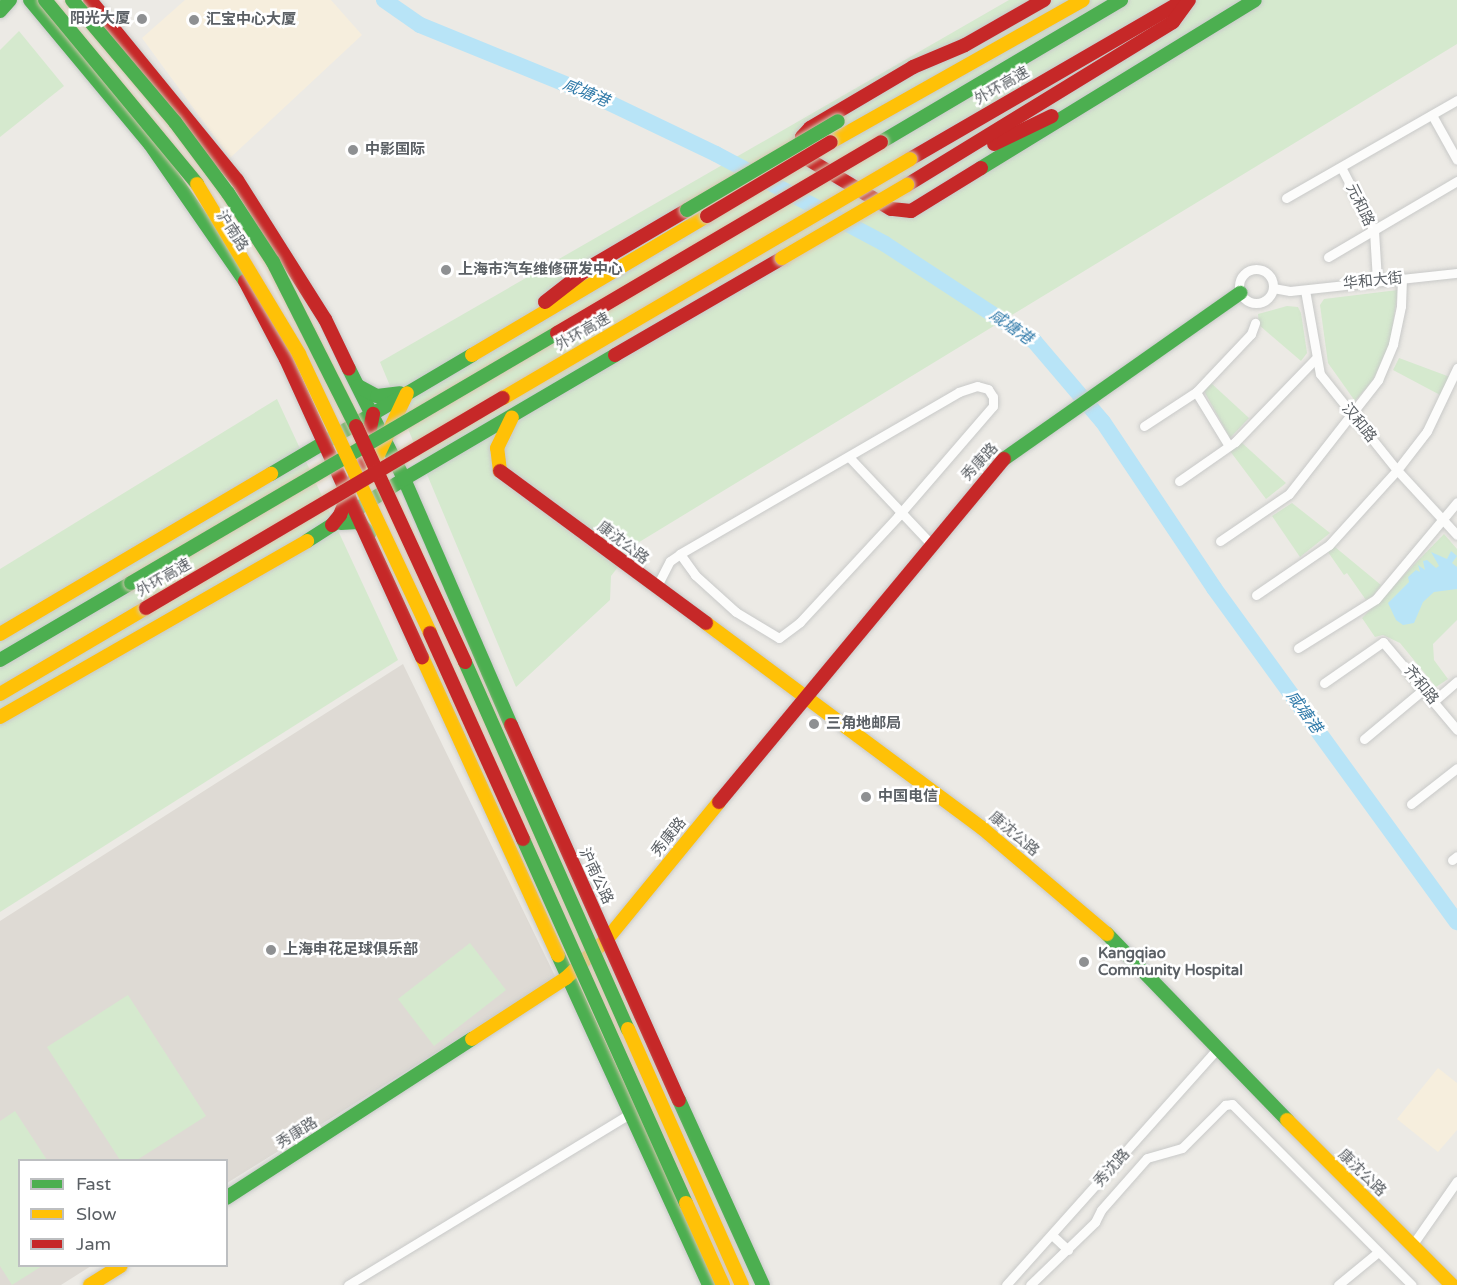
<!DOCTYPE html>
<meta charset="utf-8">
<style>
body{margin:0}
#map{position:relative;width:1457px;height:1285px;overflow:hidden;background:#eceae5;font-family:"Varela Round","Noto Sans SC",sans-serif}
div>[style]{position:absolute}
.commercial>*{inset:0;background:#f6eedd}
.education>*{inset:0;background:#dedad4}
.green>*{inset:0;background:#d5e9ce}
.water>*{inset:0;background:#b8e4f7}
.river>*{height:16px;margin:-8px;padding:0 8px;transform-origin:8px;border-radius:8px;background:#b8e4f7}
.roads{filter:drop-shadow(0 0 2px #c8c9c8) drop-shadow(0 0 2px #c8c9c8)}
.street>*{height:9px;margin:-4.5px;padding:0 4.5px;transform-origin:4.5px;border-radius:4.5px;background:#fcfcfb}
.street>.ring{margin:-4.5px;padding:0;box-sizing:content-box;background:none;border:9px solid #fcfcfb;border-radius:50%}
.fast>*{height:14px;margin:-7px;padding:0 7px;transform-origin:7px;border-radius:7px;background:#4caf50}
.slow>*{height:14px;margin:-7px;padding:0 7px;transform-origin:7px;border-radius:7px;background:#ffc107}
.jam>*{height:14px;margin:-7px;padding:0 7px;transform-origin:7px;border-radius:7px;background:#c62828}
.bridges{filter:drop-shadow(0 0 2px #d6c7b1) drop-shadow(0 0 2px #d6c7b1)}
.fast-bridge>*{height:14px;margin:-7px;padding:0 7px;transform-origin:7px;border-radius:7px;background:#4caf50}
.slow-bridge>*{height:14px;margin:-7px;padding:0 7px;transform-origin:7px;border-radius:7px;background:#ffc107}
.jam-bridge>*{height:14px;margin:-7px;padding:0 7px;transform-origin:7px;border-radius:7px;background:#c62828}
.dots>*{width:16px;height:16px;translate:-50% -50%;box-sizing:border-box;border:3px solid #fff;border-radius:50%}
span{translate:-50% -50%;white-space:nowrap;text-align:center;line-height:1.15;-webkit-text-stroke:5px #fff;paint-order:stroke}
.poi-label{font-size:15px;color:#5b6065;font-weight:700}
.right{translate:-100% -50%;text-align:right}
.left{translate:0 -50%;text-align:left}
.street-label{font-size:15px;color:#5b6065}
.water-label{font-size:16px;color:#307aa9;font-style:italic}
.legend{position:absolute;left:18px;top:1159px;width:210px;height:108px;box-sizing:border-box;background:#fff;border:2px solid #bdbfc1;margin:0;padding:8px 10px;list-style:none;font-size:18px;color:#5b6065}
.legend li{display:flex;align-items:center;gap:12px;height:30px}
.legend b{width:30px;border:2px solid #bdbfc1}
</style>
<div id="map">
<div class="commercial">
<div style="clip-path:polygon(185px 0,331px 0,362px 35px,230px 158px,142px 38px)"></div>
<div style="clip-path:polygon(1438px 1068px,1457px 1083px,1457px 1130px,1438px 1152px,1397px 1119px)"></div>
</div>
<div class="education">
<div style="clip-path:polygon(403px 664px,556px 978px,227px 1183px,226px 1160px,20px 1160px,20px 1266px,91px 1266px,61px 1285px,0 1285px,0 921px)"></div>
</div>
<div class="green">
<div style="clip-path:polygon(1009px 0,1457px 0,1457px 44px,636px 544px,611px 576px,610px 600px,516px 687px,380px 362px)"></div>
<div style="clip-path:polygon(19px 31px,64px 86px,0 137px,0 50px)"></div>
<div style="clip-path:polygon(1398px 290px,1390px 343px,1373px 380px,1355px 401px,1328px 363px,1320px 305px,1324px 299px)"></div>
<div style="clip-path:polygon(1287px 306px,1298px 307px,1301px 313px,1307px 353px,1301px 361px,1259px 325px,1258px 314px)"></div>
<div style="clip-path:polygon(1399px 358px,1450px 377px,1442px 396px,1393px 370px)"></div>
<div style="clip-path:polygon(1211px 383px,1249px 418px,1230px 438px,1204px 391px)"></div>
<div style="clip-path:polygon(277px 399px,398px 660px,0 912px,0 569px)"></div>
<div style="clip-path:polygon(1241px 442px,1286px 483px,1266px 499px,1230px 451px)"></div>
<div style="clip-path:polygon(1292px 503px,1330px 533px,1300px 557px,1272px 516px)"></div>
<div style="clip-path:polygon(1444px 534px,1457px 549px,1457px 620px,1433px 644px,1434px 660px,1448px 679px,1436px 687px,1400px 643px,1383px 635px,1375px 637px,1362px 618px)"></div>
<div style="clip-path:polygon(1335px 547px,1381px 585px,1373px 596px,1366px 600px,1347px 573px,1344px 575px,1328px 552px)"></div>
<div style="clip-path:polygon(470px 943px,506px 990px,434px 1046px,398px 999px)"></div>
<div style="clip-path:polygon(128px 995px,206px 1116px,137px 1160px,120px 1160px,47px 1047px)"></div>
<div style="clip-path:polygon(15px 1111px,47px 1160px,20px 1160px,20px 1266px,42px 1266px,12px 1285px,0 1266px,0 1121px)"></div>
</div>
<div class="water">
<div style="clip-path:polygon(1451px 551px,1457px 556px,1452px 563px,1457px 567px,1457px 589px,1434px 592px,1423px 602px,1414px 623px,1403px 625px,1396px 620px,1388px 603px,1409px 582px,1408px 577px,1416px 570px,1420px 572px,1418px 565px,1425px 570px,1423px 561px,1427px 560px,1436px 568px,1439px 566px,1431px 552px,1447px 559px)"></div>
</div>
<div class="river">
<div style="left:384px;top:0;width:44px;rotate:34.8deg"></div>
<div style="left:420px;top:25px;width:189px;rotate:22.1deg"></div>
<div style="left:595px;top:96px;width:134px;rotate:25.6deg"></div>
<div style="left:716px;top:154px;width:191px;rotate:28deg"></div>
<div style="left:885px;top:244px;width:178px;rotate:33.1deg"></div>
<div style="left:1034px;top:341px;width:106px;rotate:49.6deg"></div>
<div style="left:1103px;top:422px;width:200px;rotate:56.2deg"></div>
<div style="left:1214px;top:588px;width:413px;rotate:54deg"></div>
</div>
<div class="roads">
<div class="street">
<div style="left:1432px;top:115px;width:51px;rotate:60.9deg"></div>
<div style="left:1341px;top:167px;width:72px;rotate:62.7deg"></div>
<div style="left:1374px;top:231px;width:49px;rotate:86.5deg"></div>
<div style="left:1286px;top:198px;width:197px;rotate:-29.8deg"></div>
<div style="left:1328px;top:257px;width:150px;rotate:-30.5deg"></div>
<div class="ring" style="left:1239px;top:269px;width:25px;height:25px"></div>
<div style="left:1273px;top:288px;width:17px;rotate:10deg"></div>
<div style="left:1290px;top:291px;width:168px;rotate:-6.2deg"></div>
<div style="left:1305px;top:290px;width:85px;rotate:79.9deg"></div>
<div style="left:1320px;top:374px;width:123px;rotate:51.3deg"></div>
<div style="left:1397px;top:470px;width:88px;rotate:47.3deg"></div>
<div style="left:1196px;top:392px;width:63px;rotate:58.6deg"></div>
<div style="left:1144px;top:426px;width:62px;rotate:-33.2deg"></div>
<div style="left:1196px;top:392px;width:80px;rotate:-46.5deg"></div>
<div style="left:1251px;top:334px;width:12px;rotate:-70deg"></div>
<div style="left:850px;top:458px;width:118px;rotate:46.7deg"></div>
<div style="left:1179px;top:481px;width:68px;rotate:-34.9deg"></div>
<div style="left:1235px;top:442px;width:117px;rotate:-46deg"></div>
<div style="left:1220px;top:541px;width:83px;rotate:-34.3deg"></div>
<div style="left:1289px;top:494px;width:145px;rotate:-52deg"></div>
<div style="left:1378px;top:380px;width:39px;rotate:-67deg"></div>
<div style="left:1393px;top:344px;width:39px;rotate:-78deg"></div>
<div style="left:1401px;top:306px;width:28px;rotate:-88deg"></div>
<div style="left:656px;top:588px;width:30px;rotate:-63deg"></div>
<div style="left:670px;top:561px;width:12px;rotate:-35deg"></div>
<div style="left:680px;top:554px;width:26px;rotate:54deg"></div>
<div style="left:695px;top:575px;width:55px;rotate:42.1deg"></div>
<div style="left:736px;top:612px;width:50px;rotate:31.2deg"></div>
<div style="left:779px;top:638px;width:26px;rotate:-37deg"></div>
<div style="left:800px;top:622px;width:144px;rotate:-47.2deg"></div>
<div style="left:898px;top:516px;width:145px;rotate:-49.2deg"></div>
<div style="left:993px;top:406px;width:9px;rotate:-90deg"></div>
<div style="left:993px;top:397px;width:9px;rotate:-122deg"></div>
<div style="left:988px;top:389px;width:11px;rotate:-165deg"></div>
<div style="left:977px;top:386px;width:19px;rotate:162deg"></div>
<div style="left:959px;top:392px;width:323px;rotate:149.9deg"></div>
<div style="left:1256px;top:595px;width:88px;rotate:-34.4deg"></div>
<div style="left:1329px;top:545px;width:101px;rotate:-47.8deg"></div>
<div style="left:1397px;top:470px;width:49px;rotate:-52.4deg"></div>
<div style="left:1427px;top:431px;width:70px;rotate:-64.5deg"></div>
<div style="left:1298px;top:648px;width:92px;rotate:-32.1deg"></div>
<div style="left:1376px;top:599px;width:126px;rotate:-50.1deg"></div>
<div style="left:1324px;top:683px;width:72px;rotate:-34.8deg"></div>
<div style="left:1383px;top:642px;width:115px;rotate:49.9deg"></div>
<div style="left:1434px;top:701px;width:30px;rotate:-41deg"></div>
<div style="left:1364px;top:739px;width:78px;rotate:-39.8deg"></div>
<div style="left:1411px;top:804px;width:58px;rotate:-38deg"></div>
<div style="left:1452px;top:860px;width:6px;rotate:-39deg"></div>
<div style="left:1052px;top:1235px;width:22px;rotate:43deg"></div>
<div style="left:1413px;top:1244px;width:77px;rotate:-55.1deg"></div>
<div style="left:348px;top:1285px;width:331px;rotate:-31.3deg"></div>
<div style="left:1006px;top:1285px;width:315px;rotate:-48.2deg"></div>
<div style="left:1030px;top:1285px;width:91px;rotate:-44.1deg"></div>
<div style="left:1095px;top:1222px;width:13px;rotate:-63deg"></div>
<div style="left:1101px;top:1210px;width:69px;rotate:-48.5deg"></div>
<div style="left:1147px;top:1158px;width:36px;rotate:-16deg"></div>
<div style="left:1182px;top:1148px;width:61px;rotate:-45deg"></div>
<div style="left:1225px;top:1105px;width:7px;rotate:-8deg"></div>
<div style="left:1232px;top:1104px;width:255px;rotate:45.2deg"></div>
<div style="left:1338px;top:1285px;width:52px;rotate:-39.5deg"></div>
</div>
<div class="fast">
<div style="left:30px;top:0;width:187px;rotate:50.2deg"></div>
<div style="left:150px;top:144px;width:167px;rotate:55.3deg"></div>
<div style="left:0;top:11px;width:15px;rotate:-48deg"></div>
<div style="left:881px;top:142px;width:279px;rotate:-30.6deg"></div>
<div style="left:981px;top:168px;width:321px;rotate:-31.5deg"></div>
<div style="left:349px;top:369px;width:123px;rotate:63.4deg"></div>
<div style="left:404px;top:479px;width:268px;rotate:66.5deg"></div>
<div style="left:358px;top:386px;width:21px;rotate:28deg"></div>
<div style="left:377px;top:396px;width:23px;rotate:-7deg"></div>
<div style="left:1004px;top:459px;width:289px;rotate:-35.1deg"></div>
<div style="left:271px;top:474px;width:234px;rotate:-30.6deg"></div>
<div style="left:341px;top:523px;width:17px;rotate:-3deg"></div>
<div style="left:358px;top:522px;width:16px;rotate:45deg"></div>
<div style="left:307px;top:541px;width:115px;rotate:-32.6deg"></div>
<div style="left:404px;top:479px;width:245px;rotate:-30.4deg"></div>
<div style="left:0;top:660px;width:152px;rotate:-30.4deg"></div>
<div style="left:1107px;top:934px;width:259px;rotate:45.9deg"></div>
<div style="left:558px;top:955px;width:363px;rotate:65.4deg"></div>
<div style="left:679px;top:1100px;width:203px;rotate:65.6deg"></div>
<div style="left:226px;top:1198px;width:293px;rotate:-32.9deg"></div>
</div>
<div class="slow">
<div style="left:831px;top:142px;width:289px;rotate:-29.4deg"></div>
<div style="left:472px;top:355px;width:273px;rotate:-30.6deg"></div>
<div style="left:500px;top:471px;width:23px;rotate:-97deg"></div>
<div style="left:497px;top:448px;width:34px;rotate:-64deg"></div>
<div style="left:370px;top:472px;width:87px;rotate:-64.9deg"></div>
<div style="left:706px;top:623px;width:344px;rotate:36.6deg"></div>
<div style="left:982px;top:828px;width:164px;rotate:40.3deg"></div>
<div style="left:0;top:634px;width:315px;rotate:-30.6deg"></div>
<div style="left:422px;top:657px;width:328px;rotate:65.5deg"></div>
<div style="left:0;top:694px;width:169px;rotate:-30.5deg"></div>
<div style="left:0;top:717px;width:354px;rotate:-29.8deg"></div>
<div style="left:472px;top:1039px;width:112px;rotate:-33deg"></div>
<div style="left:566px;top:978px;width:57px;rotate:-43.6deg"></div>
<div style="left:607px;top:939px;width:177px;rotate:-50.7deg"></div>
<div style="left:1287px;top:1120px;width:233px;rotate:45deg"></div>
<div style="left:90px;top:1285px;width:36px;rotate:-32deg"></div>
</div>
<div class="jam">
<div style="left:90px;top:0;width:232px;rotate:50.8deg"></div>
<div style="left:237px;top:180px;width:165px;rotate:57.7deg"></div>
<div style="left:325px;top:319px;width:55px;rotate:64.4deg"></div>
<div style="left:994px;top:144px;width:64px;rotate:-25.8deg"></div>
<div style="left:910px;top:159px;width:317px;rotate:-30.1deg"></div>
<div style="left:981px;top:168px;width:82px;rotate:148.4deg"></div>
<div style="left:911px;top:211px;width:20px;rotate:-174deg"></div>
<div style="left:891px;top:209px;width:99px;rotate:-149deg"></div>
<div style="left:806px;top:158px;width:10px;rotate:-119deg"></div>
<div style="left:801px;top:149px;width:12px;rotate:-85deg"></div>
<div style="left:802px;top:137px;width:12px;rotate:-48deg"></div>
<div style="left:810px;top:128px;width:120px;rotate:-30.6deg"></div>
<div style="left:913px;top:67px;width:56px;rotate:-22.9deg"></div>
<div style="left:965px;top:45px;width:91px;rotate:-29.7deg"></div>
<div style="left:907px;top:185px;width:312px;rotate:-31.5deg"></div>
<div style="left:1173px;top:22px;width:27px;rotate:-54deg"></div>
<div style="left:245px;top:281px;width:88px;rotate:62.3deg"></div>
<div style="left:286px;top:359px;width:328px;rotate:65.5deg"></div>
<div style="left:545px;top:302px;width:57px;rotate:-37.9deg"></div>
<div style="left:590px;top:267px;width:113px;rotate:-30.4deg"></div>
<div style="left:615px;top:355px;width:193px;rotate:-30.1deg"></div>
<div style="left:500px;top:471px;width:256px;rotate:36.4deg"></div>
<div style="left:332px;top:525px;width:13px;rotate:-51deg"></div>
<div style="left:340px;top:515px;width:68px;rotate:-68.4deg"></div>
<div style="left:365px;top:452px;width:39px;rotate:-78deg"></div>
<div style="left:511px;top:725px;width:411px;rotate:65.9deg"></div>
<div style="left:719px;top:802px;width:446px;rotate:-50.3deg"></div>
</div>
</div>
<div class="bridges">
<div class="fast-bridge">
<div style="left:45px;top:0;width:239px;rotate:50.4deg"></div>
<div style="left:72px;top:0;width:160px;rotate:49.8deg"></div>
<div style="left:175px;top:122px;width:89px;rotate:53.3deg"></div>
<div style="left:228px;top:193px;width:82px;rotate:56.9deg"></div>
<div style="left:273px;top:262px;width:184px;rotate:63.2deg"></div>
<div style="left:687px;top:210px;width:175px;rotate:-30.5deg"></div>
<div style="left:131px;top:583px;width:494px;rotate:-30.4deg"></div>
<div style="left:465px;top:662px;width:402px;rotate:66.1deg"></div>
<div style="left:523px;top:839px;width:399px;rotate:65.9deg"></div>
</div>
<div class="slow-bridge">
<div style="left:197px;top:184px;width:198px;rotate:59deg"></div>
<div style="left:299px;top:354px;width:308px;rotate:64.8deg"></div>
<div style="left:782px;top:258px;width:145px;rotate:-30.3deg"></div>
<div style="left:503px;top:398px;width:472px;rotate:-30.4deg"></div>
<div style="left:628px;top:1029px;width:280px;rotate:66deg"></div>
<div style="left:686px;top:1203px;width:90px;rotate:65.7deg"></div>
</div>
<div class="jam-bridge">
<div style="left:707px;top:216px;width:144px;rotate:-30.8deg"></div>
<div style="left:557px;top:333px;width:376px;rotate:-30.5deg"></div>
<div style="left:356px;top:426px;width:260px;rotate:65.2deg"></div>
<div style="left:146px;top:608px;width:414px;rotate:-30.5deg"></div>
<div style="left:430px;top:633px;width:226px;rotate:65.7deg"></div>
</div>
</div>
<div class="dots">
<div style="left:142px;top:19px;background:#8e9092"></div>
<div style="left:194px;top:20px;background:#8e9092"></div>
<div style="left:353px;top:150px;background:#8e9092"></div>
<div style="left:446px;top:270px;background:#8e9092"></div>
<div style="left:814px;top:724px;background:#8e9092"></div>
<div style="left:866px;top:797px;background:#8e9092"></div>
<div style="left:271px;top:950px;background:#8e9092"></div>
<div style="left:1084px;top:962px;background:#8e9092"></div>
</div>
<div class="poi-label">
<span class="right" style="left:130px;top:19px">阳光大厦</span>
<span class="left" style="left:206px;top:20px">汇宝中心大厦</span>
<span class="left" style="left:365px;top:150px">中影国际</span>
<span class="left" style="left:458px;top:270px">上海市汽车维修研发中心</span>
<span class="left" style="left:826px;top:724px">三角地邮局</span>
<span class="left" style="left:878px;top:797px">中国电信</span>
<span class="left" style="left:283px;top:950px">上海申花足球俱乐部</span>
<span class="left" style="left:1098px;top:962px">Kangqiao<br>Community Hospital</span>
</div>
<div class="street-label">
<span style="left:1002px;top:86px;rotate:-30deg">外环高速</span>
<span style="left:1360px;top:205px;rotate:64deg">元和路</span>
<span style="left:232px;top:231px;rotate:57deg">沪南路</span>
<span style="left:1373px;top:281px;rotate:-6deg">华和大街</span>
<span style="left:583px;top:332px;rotate:-30deg">外环高速</span>
<span style="left:1359px;top:423px;rotate:51deg">汉和路</span>
<span style="left:980px;top:462px;rotate:-47deg">秀康路</span>
<span style="left:623px;top:543px;rotate:37deg">康沈公路</span>
<span style="left:164px;top:578px;rotate:-30deg">外环高速</span>
<span style="left:1421px;top:685px;rotate:51deg">齐和路</span>
<span style="left:1014px;top:834px;rotate:40deg">康沈公路</span>
<span style="left:669px;top:837px;rotate:-51deg">秀康路</span>
<span style="left:596px;top:876px;rotate:65deg">沪南公路</span>
<span style="left:297px;top:1133px;rotate:-32deg">秀康路</span>
<span style="left:1112px;top:1168px;rotate:-48deg">秀沈路</span>
<span style="left:1362px;top:1173px;rotate:44deg">康沈公路</span>
</div>
<div class="water-label">
<span style="left:586px;top:93px;rotate:23deg">咸塘港</span>
<span style="left:1011px;top:327px;rotate:35deg">咸塘港</span>
<span style="left:1304px;top:712px;rotate:54deg">咸塘港</span>
</div>
<ul class="legend">
<li><b style="height:8px;background:#4caf50"></b>Fast</li>
<li><b style="height:8px;background:#ffc107"></b>Slow</li>
<li><b style="height:8px;background:#c62828"></b>Jam</li>
</ul>
</div>
